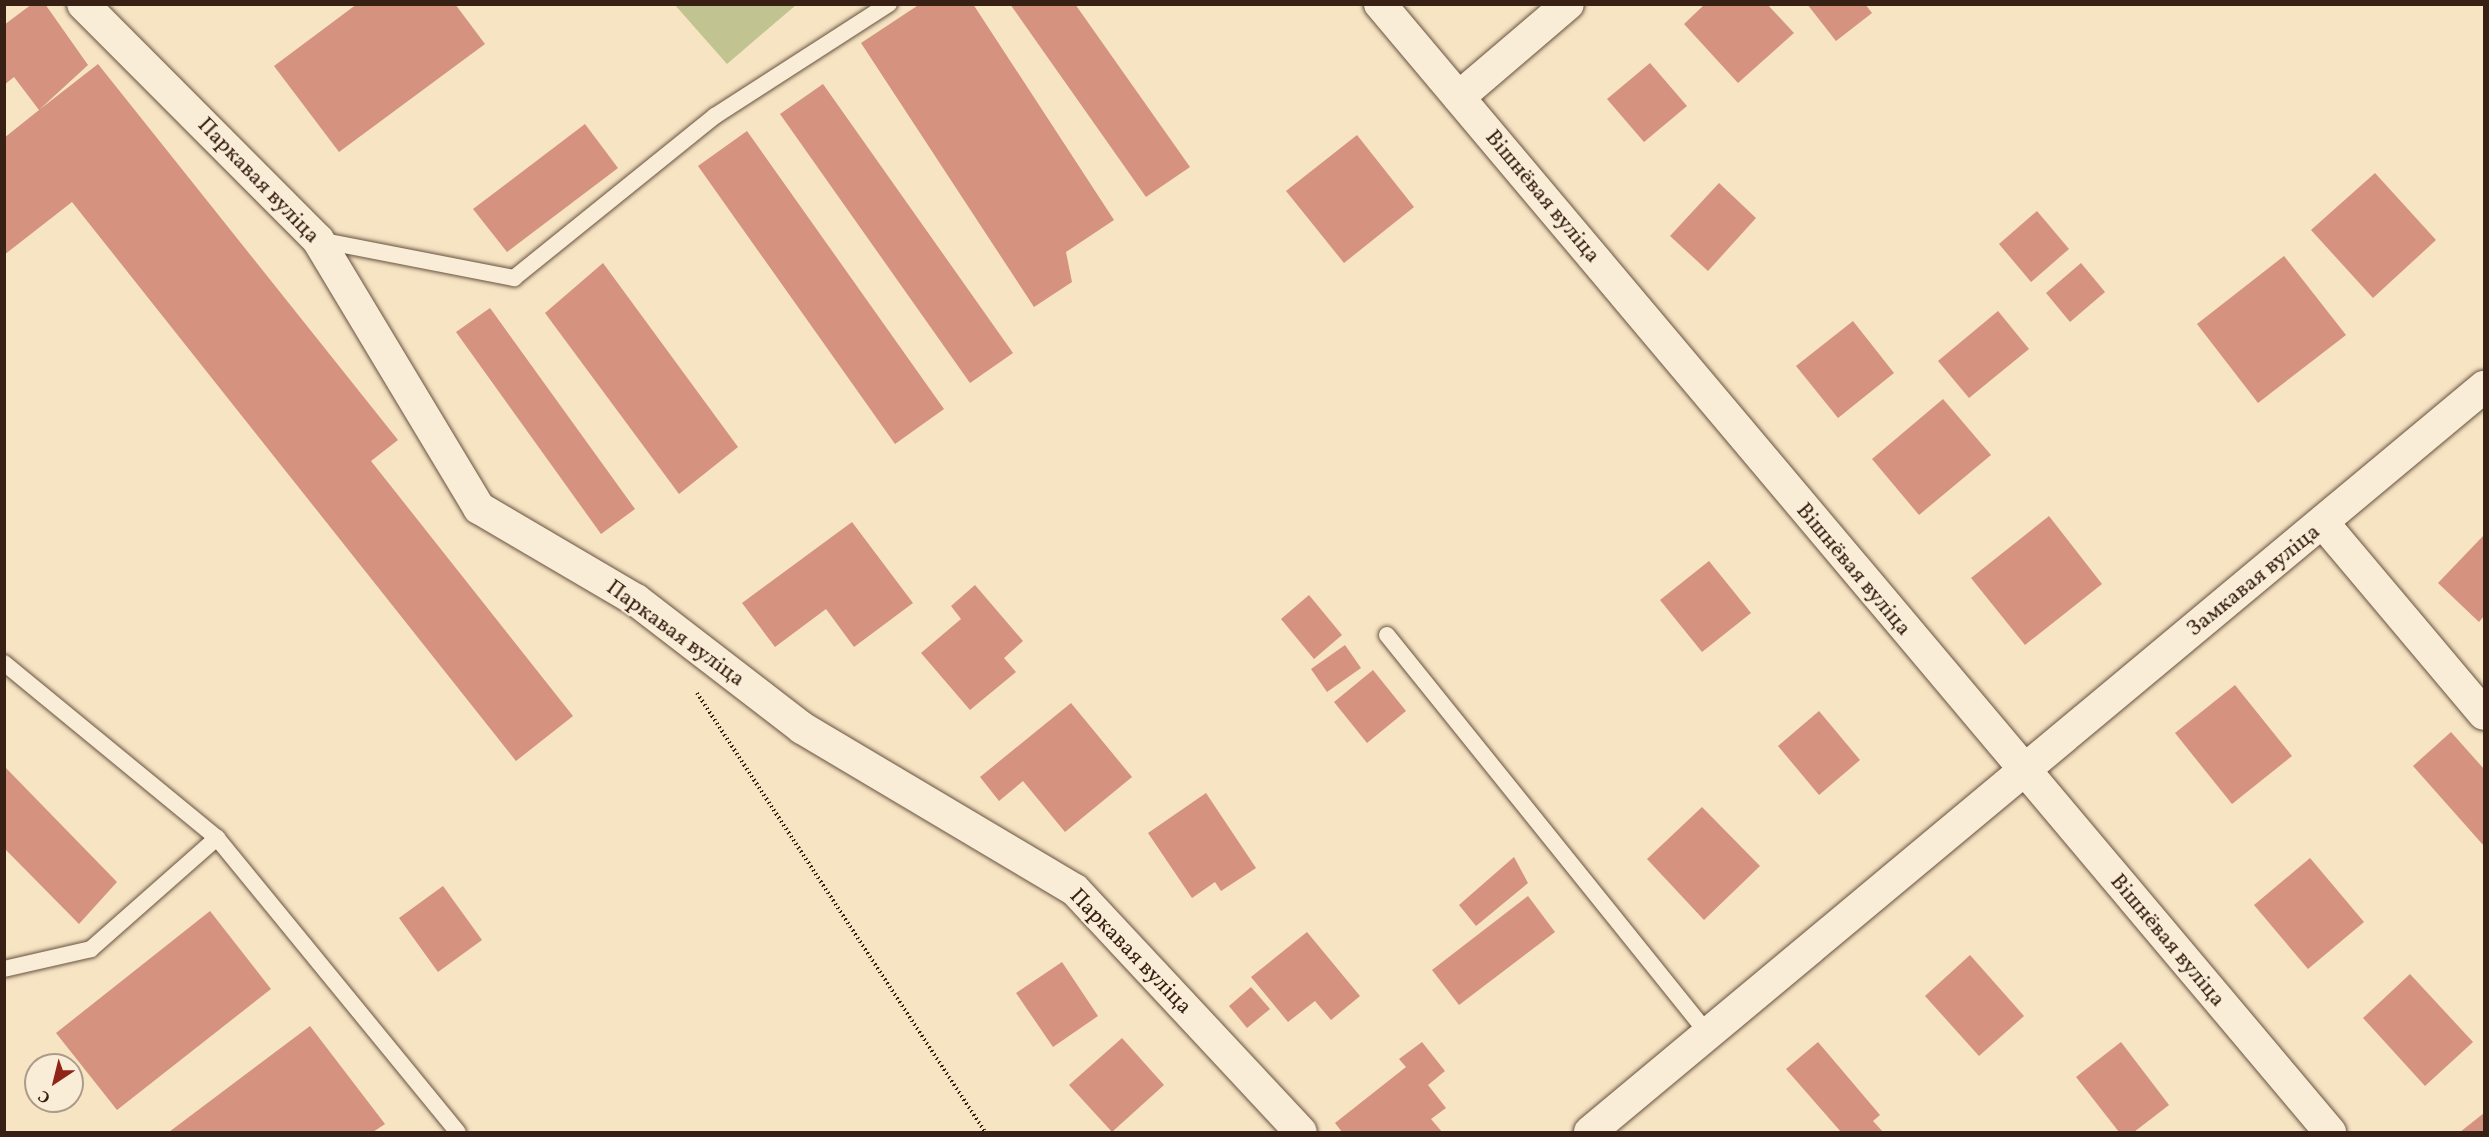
<!DOCTYPE html>
<meta charset="utf-8">
<style>
body{margin:0}
#map{position:relative;width:2489px;height:1137px;overflow:hidden;background:#f7e4c3;font-family:Vollkorn,serif}
div>[style]{position:absolute}
.green>*{inset:0;background:#c1c391}
.building>*{inset:0;background:#d4927f}
.path>*{height:4px;margin-top:-2px;transform-origin:0;background:repeating-linear-gradient(90deg,#382114 0 1.5px,transparent 0 4.5px)}
.roads{filter:drop-shadow(0 0 2px #685240) drop-shadow(0 0 2px #685240)}
.lane>*{height:16px;margin:-8px;padding:0 8px;transform-origin:8px;border-radius:8px;background:#faedd8}
.street>*{height:32px;margin:-16px;padding:0 16px;transform-origin:16px;border-radius:16px;background:#faedd8}
span{translate:-50% -50%;white-space:nowrap;text-align:center;line-height:1.15;-webkit-text-stroke:4.5px #faedd8;paint-order:stroke}
.street-label{font-size:22px;color:#382114}
.frame{position:absolute;inset:0;border:6px solid #382114;pointer-events:none}
.north{position:absolute;left:24px;top:1053px;width:60px;height:60px;box-sizing:border-box;background:#faedd8;border:2px solid #ac9b8a;border-radius:50%;rotate:215deg;font-size:16px;font-weight:700;line-height:24px;text-align:center;color:#382114}
.north::after{content:'';display:block;margin:auto;width:21px;height:27px;background:#8f2418;clip-path:polygon(50% 0,100% 100%,50% 72%,0 100%)}
</style>
<div id="map">
<div class="green">
<div style="clip-path:polygon(675px 5px,796px 5px,727px 64px)"></div>
</div>
<div class="building">
<div style="clip-path:polygon(32px 4px,45px 4px,88px 65px,39px 110px,98px 64px,398px 440px,371px 461px,573px 716px,516px 761px,72px 202px,4px 255px,4px 138px,39px 110px,14px 77px,4px 85px,4px 25px)"></div>
<div style="clip-path:polygon(357px 4px,455px 4px,485px 44px,339px 152px,274px 66px)"></div>
<div style="clip-path:polygon(920px 4px,973px 4px,1114px 220px,1066px 252px,1072px 282px,1034px 307px,861px 43px)"></div>
<div style="clip-path:polygon(1010px 4px,1075px 4px,1190px 167px,1146px 197px)"></div>
<div style="clip-path:polygon(1705px 4px,1767px 4px,1794px 33px,1738px 83px,1684px 24px)"></div>
<div style="clip-path:polygon(1807px 4px,1865px 4px,1872px 13px,1836px 41px)"></div>
<div style="clip-path:polygon(1650px 63px,1687px 106px,1644px 142px,1607px 99px)"></div>
<div style="clip-path:polygon(823px 84px,1013px 353px,970px 383px,780px 114px)"></div>
<div style="clip-path:polygon(585px 124px,618px 168px,507px 252px,473px 209px)"></div>
<div style="clip-path:polygon(747px 131px,944px 409px,895px 444px,698px 166px)"></div>
<div style="clip-path:polygon(1357px 135px,1414px 207px,1344px 263px,1286px 191px)"></div>
<div style="clip-path:polygon(2375px 173px,2436px 240px,2373px 298px,2311px 230px)"></div>
<div style="clip-path:polygon(1719px 183px,1756px 218px,1708px 271px,1670px 236px)"></div>
<div style="clip-path:polygon(2037px 211px,2069px 249px,2031px 282px,1999px 244px)"></div>
<div style="clip-path:polygon(2284px 256px,2346px 335px,2258px 403px,2197px 324px)"></div>
<div style="clip-path:polygon(603px 263px,738px 447px,679px 494px,545px 313px)"></div>
<div style="clip-path:polygon(2081px 263px,2105px 292px,2070px 322px,2046px 293px)"></div>
<div style="clip-path:polygon(490px 308px,635px 509px,601px 534px,456px 332px)"></div>
<div style="clip-path:polygon(1998px 311px,2029px 349px,1969px 398px,1938px 361px)"></div>
<div style="clip-path:polygon(1853px 321px,1894px 373px,1838px 418px,1796px 366px)"></div>
<div style="clip-path:polygon(1943px 399px,1991px 455px,1919px 515px,1872px 459px)"></div>
<div style="clip-path:polygon(2049px 516px,2102px 584px,2025px 645px,1971px 578px)"></div>
<div style="clip-path:polygon(852px 522px,913px 603px,854px 647px,826px 609px,775px 647px,742px 603px)"></div>
<div style="clip-path:polygon(2484px 535px,2484px 616px,2479px 622px,2438px 583px)"></div>
<div style="clip-path:polygon(1709px 561px,1751px 613px,1702px 652px,1660px 600px)"></div>
<div style="clip-path:polygon(975px 585px,1023px 641px,1004px 658px,1016px 672px,970px 710px,921px 653px,961px 619px,951px 606px)"></div>
<div style="clip-path:polygon(1309px 595px,1342px 635px,1314px 659px,1281px 619px)"></div>
<div style="clip-path:polygon(1345px 645px,1361px 668px,1327px 692px,1311px 669px)"></div>
<div style="clip-path:polygon(1373px 670px,1406px 711px,1367px 743px,1334px 702px)"></div>
<div style="clip-path:polygon(2235px 685px,2292px 756px,2232px 804px,2175px 733px)"></div>
<div style="clip-path:polygon(1071px 703px,1132px 777px,1065px 832px,1023px 781px,999px 801px,980px 777px)"></div>
<div style="clip-path:polygon(1819px 711px,1860px 760px,1819px 795px,1778px 746px)"></div>
<div style="clip-path:polygon(2451px 732px,2484px 769px,2484px 846px,2413px 766px)"></div>
<div style="clip-path:polygon(4px 766px,117px 882px,79px 924px,4px 848px)"></div>
<div style="clip-path:polygon(1206px 793px,1256px 868px,1221px 891px,1215px 882px,1192px 898px,1148px 833px)"></div>
<div style="clip-path:polygon(1702px 807px,1760px 866px,1704px 920px,1647px 859px)"></div>
<div style="clip-path:polygon(1514px 857px,1528px 883px,1476px 926px,1459px 905px)"></div>
<div style="clip-path:polygon(2310px 858px,2364px 922px,2308px 969px,2254px 905px)"></div>
<div style="clip-path:polygon(443px 886px,482px 940px,438px 972px,399px 918px)"></div>
<div style="clip-path:polygon(1528px 896px,1555px 932px,1459px 1005px,1432px 970px)"></div>
<div style="clip-path:polygon(210px 911px,271px 989px,117px 1110px,56px 1033px)"></div>
<div style="clip-path:polygon(1307px 932px,1360px 996px,1331px 1020px,1315px 1001px,1288px 1022px,1251px 977px)"></div>
<div style="clip-path:polygon(1970px 955px,2024px 1016px,1979px 1056px,1925px 996px)"></div>
<div style="clip-path:polygon(1062px 962px,1098px 1016px,1053px 1047px,1016px 993px)"></div>
<div style="clip-path:polygon(2410px 974px,2473px 1042px,2425px 1086px,2363px 1018px)"></div>
<div style="clip-path:polygon(1251px 987px,1270px 1009px,1247px 1028px,1229px 1006px)"></div>
<div style="clip-path:polygon(310px 1026px,385px 1124px,373px 1132px,169px 1132px)"></div>
<div style="clip-path:polygon(1122px 1038px,1164px 1085px,1112px 1132px,1069px 1085px)"></div>
<div style="clip-path:polygon(1422px 1042px,1445px 1071px,1428px 1085px,1446px 1108px,1431px 1119px,1442px 1132px,1342px 1132px,1335px 1123px,1406px 1067px,1399px 1059px)"></div>
<div style="clip-path:polygon(1818px 1042px,1880px 1115px,1873px 1121px,1883px 1132px,1841px 1132px,1786px 1069px)"></div>
<div style="clip-path:polygon(2121px 1042px,2169px 1105px,2134px 1132px,2119px 1132px,2076px 1077px)"></div>
<div style="clip-path:polygon(2484px 1113px,2484px 1132px,2460px 1132px)"></div>
</div>
<div class="path">
<div style="left:697px;top:693px;width:525px;rotate:56.73deg"></div>
</div>
<div class="roads">
<div class="lane">
<div style="left:318px;top:240px;width:200px;rotate:11deg"></div>
<div style="left:514px;top:278px;width:258px;rotate:-38.9deg"></div>
<div style="left:715px;top:116px;width:207px;rotate:-32.8deg"></div>
<div style="left:1387px;top:635px;width:514px;rotate:51.17deg"></div>
<div style="left:4px;top:663px;width:276px;rotate:39.4deg"></div>
<div style="left:217px;top:838px;width:380px;rotate:50.7deg"></div>
<div style="left:4px;top:969px;width:89px;rotate:-12.9deg"></div>
<div style="left:91px;top:949px;width:168px;rotate:-41.4deg"></div>
</div>
<div class="street">
<div style="left:83px;top:4px;width:333px;rotate:45.1deg"></div>
<div style="left:318px;top:240px;width:313px;rotate:59deg"></div>
<div style="left:479px;top:508px;width:182px;rotate:30.4deg"></div>
<div style="left:636px;top:600px;width:210px;rotate:37.6deg"></div>
<div style="left:802px;top:728px;width:317px;rotate:30.7deg"></div>
<div style="left:1075px;top:890px;width:331px;rotate:47deg"></div>
<div style="left:1380px;top:4px;width:1475px;rotate:49.9deg"></div>
<div style="left:1459px;top:97px;width:143px;rotate:-40.5deg"></div>
<div style="left:2324px;top:524px;width:248px;rotate:49.9deg"></div>
<div style="left:1590px;top:1132px;width:1164px;rotate:-39.81deg"></div>
</div>
</div>
<div class="street-label">
<span style="left:258px;top:181px;rotate:46deg">Паркавая вуліца</span>
<span style="left:1542px;top:197px;rotate:50deg">Вішнёвая вуліца</span>
<span style="left:1853px;top:570px;rotate:50deg">Вішнёвая вуліца</span>
<span style="left:2254px;top:581px;rotate:-39deg">Замкавая вуліца</span>
<span style="left:675px;top:634px;rotate:36deg">Паркавая вуліца</span>
<span style="left:2167px;top:941px;rotate:50deg">Вішнёвая вуліца</span>
<span style="left:1130px;top:952px;rotate:46deg">Паркавая вуліца</span>
</div>
<div class="frame"></div>
<div class="north">С</div>
</div>
